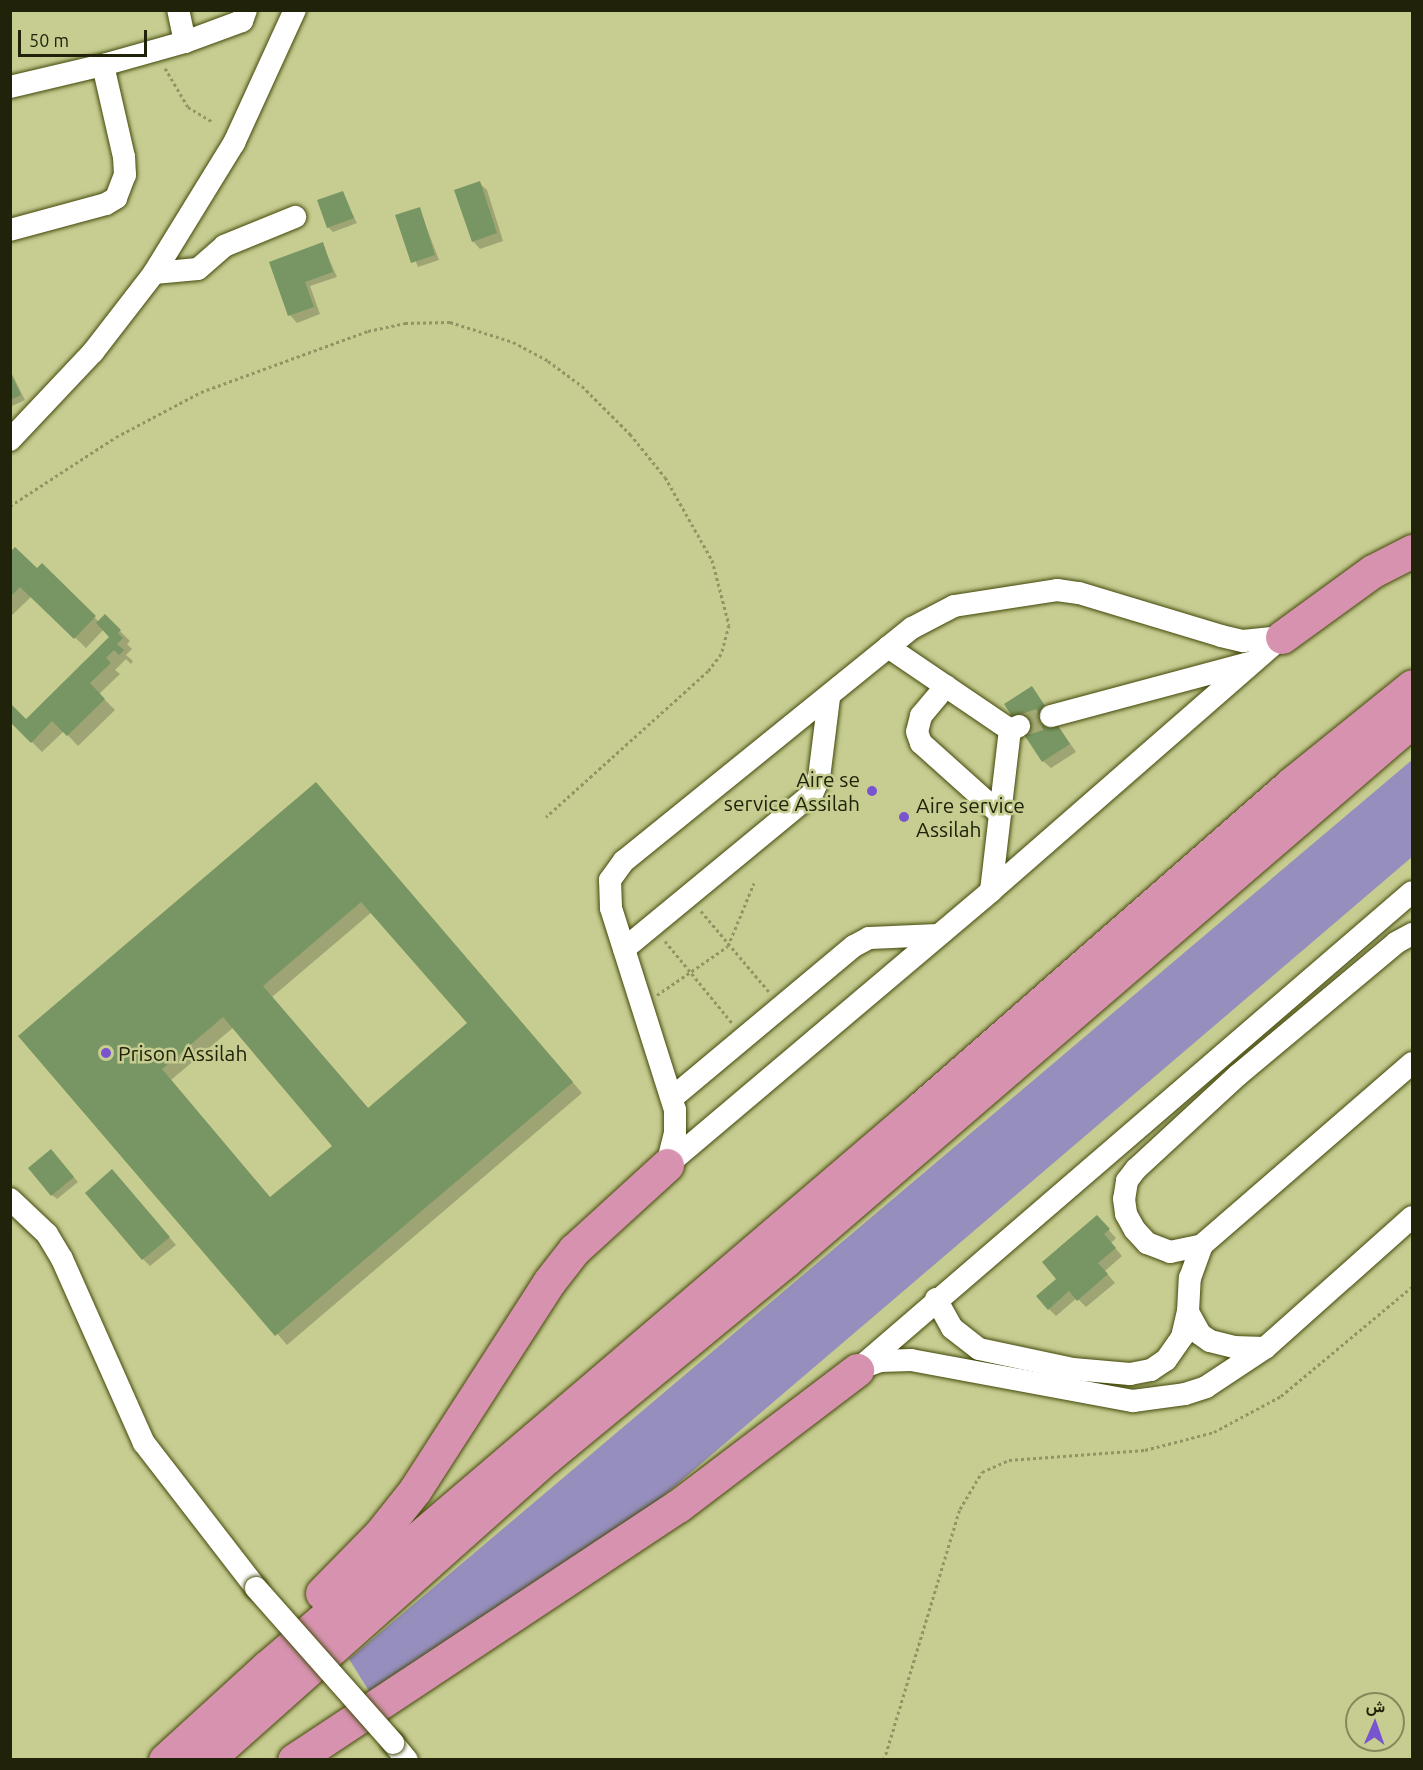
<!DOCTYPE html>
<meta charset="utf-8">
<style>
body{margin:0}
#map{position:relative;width:1423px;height:1770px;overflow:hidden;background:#c7cd91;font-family:Ubuntu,Vazirmatn,sans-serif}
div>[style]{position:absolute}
.green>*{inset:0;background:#968ebd}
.shadow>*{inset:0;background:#0003}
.building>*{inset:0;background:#789663}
.minor-tunnel>*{height:22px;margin-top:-11px;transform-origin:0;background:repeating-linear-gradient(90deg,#a6ab76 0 22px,transparent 0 33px)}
.path>*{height:3px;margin-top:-1.5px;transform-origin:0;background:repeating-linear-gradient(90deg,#909564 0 3px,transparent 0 6px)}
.roads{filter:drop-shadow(0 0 2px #44480a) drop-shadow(0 0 2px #44480a)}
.minor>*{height:22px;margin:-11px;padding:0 11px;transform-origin:11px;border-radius:11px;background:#fff}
.highway>*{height:33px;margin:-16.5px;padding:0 16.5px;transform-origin:16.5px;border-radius:16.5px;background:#d692ae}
.bridges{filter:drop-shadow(0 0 2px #44480a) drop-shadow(0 0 2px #44480a)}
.minor-bridge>*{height:22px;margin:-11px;padding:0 11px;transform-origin:11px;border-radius:11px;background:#fff}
.dots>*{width:16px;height:16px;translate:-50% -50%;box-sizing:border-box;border:3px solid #c7cd91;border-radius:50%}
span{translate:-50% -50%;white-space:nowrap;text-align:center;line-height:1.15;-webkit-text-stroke:5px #c7cd91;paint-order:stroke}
.poi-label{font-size:21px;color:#20220a}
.right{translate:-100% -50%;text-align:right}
.left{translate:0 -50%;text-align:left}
.frame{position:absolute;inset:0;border:12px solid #20220a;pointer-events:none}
.north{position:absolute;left:1345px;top:1692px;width:60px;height:60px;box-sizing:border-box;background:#c7cd91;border:2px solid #84895b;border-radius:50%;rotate:2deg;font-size:16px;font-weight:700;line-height:24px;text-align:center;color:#20220a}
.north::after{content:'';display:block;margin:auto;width:21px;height:27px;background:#7854ce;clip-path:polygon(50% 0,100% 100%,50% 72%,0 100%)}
.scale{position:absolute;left:18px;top:30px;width:129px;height:27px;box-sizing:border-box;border:3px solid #20220a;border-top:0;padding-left:8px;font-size:18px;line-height:21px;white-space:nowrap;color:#20220a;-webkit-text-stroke:4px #c7cd91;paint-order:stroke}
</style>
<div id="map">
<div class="green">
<div style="clip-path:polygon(1412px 760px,1412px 857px,634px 1521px,369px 1691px,349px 1659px)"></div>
</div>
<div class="shadow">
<div style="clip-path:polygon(479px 183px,487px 190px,503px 241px,480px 249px,473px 241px)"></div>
<div style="clip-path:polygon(342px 193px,357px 223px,333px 232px,328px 227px)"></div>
<div style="clip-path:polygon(419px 208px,439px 260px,418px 267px,397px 216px)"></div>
<div style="clip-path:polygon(322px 243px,337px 277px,310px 286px,320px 314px,297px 323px,290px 315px)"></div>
<div style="clip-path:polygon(10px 370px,25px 400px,10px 407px)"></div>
<div style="clip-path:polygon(10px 554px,37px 571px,42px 565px,99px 622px,105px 616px,130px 641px,127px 644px,132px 649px,126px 655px,133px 661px,131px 664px,126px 659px,115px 670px,120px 674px,99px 694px,115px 710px,78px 746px,64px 731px,42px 752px,10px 720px,26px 721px,111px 637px,104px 629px,86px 648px,32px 596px,10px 617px)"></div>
<div style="clip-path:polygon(1031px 688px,1076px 752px,1051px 768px,1043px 761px)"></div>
<div style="clip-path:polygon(evenodd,326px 795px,582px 1093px,287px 1345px,20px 1036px,326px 795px,372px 912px,469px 1023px,369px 1109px,272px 997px,372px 912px,326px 795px,234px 1027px,334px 1146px,271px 1199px,171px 1080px,234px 1027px)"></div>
<div style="clip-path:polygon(56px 1156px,78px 1182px,57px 1199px,52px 1195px)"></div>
<div style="clip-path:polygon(120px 1179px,176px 1245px,150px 1266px,143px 1259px)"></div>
<div style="clip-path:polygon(1104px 1225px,1116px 1238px,1111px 1243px,1122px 1256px,1105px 1271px,1115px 1283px,1086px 1307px,1077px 1298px,1056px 1316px,1049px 1309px,1058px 1279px)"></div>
</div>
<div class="building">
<div style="clip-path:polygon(480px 181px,497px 233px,472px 242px,454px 190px)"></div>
<div style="clip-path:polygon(343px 191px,354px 218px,327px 228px,317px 200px)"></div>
<div style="clip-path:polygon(420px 207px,435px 255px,411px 263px,395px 215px)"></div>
<div style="clip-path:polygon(323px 242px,333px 272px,305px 282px,314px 307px,288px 316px,269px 262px)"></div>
<div style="clip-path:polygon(10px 372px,21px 395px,10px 400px)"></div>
<div style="clip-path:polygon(15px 547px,37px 568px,42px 563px,96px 616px,74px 639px,20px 587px,10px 597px,10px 552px)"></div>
<div style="clip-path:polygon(105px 614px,121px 630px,118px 633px,123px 638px,117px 644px,124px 650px,119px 655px,114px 650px,106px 658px,111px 663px,90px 683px,105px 699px,67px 736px,52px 721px,31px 743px,10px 722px,10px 703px,26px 719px,109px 637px,96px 623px)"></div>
<div style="clip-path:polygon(1032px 686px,1070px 744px,1042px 762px,1004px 704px)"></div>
<div style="clip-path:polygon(evenodd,316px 782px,573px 1082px,275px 1336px,18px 1036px,316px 782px,361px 902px,467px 1023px,368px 1108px,263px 986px,361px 902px,316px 782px,223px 1017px,332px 1146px,270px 1197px,162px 1069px,223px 1017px)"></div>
<div style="clip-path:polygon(51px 1149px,74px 1177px,51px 1196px,28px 1168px)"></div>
<div style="clip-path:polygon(112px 1169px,170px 1237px,142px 1260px,85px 1193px)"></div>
<div style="clip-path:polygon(1097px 1215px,1110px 1229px,1104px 1234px,1116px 1248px,1098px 1263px,1108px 1274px,1077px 1301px,1069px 1291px,1048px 1310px,1036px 1296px,1056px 1279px,1042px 1262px)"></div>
</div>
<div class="minor-tunnel">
<div style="left:1019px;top:726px;width:34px;rotate:-17deg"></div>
</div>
<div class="path">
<div style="left:165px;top:68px;width:45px;rotate:59.5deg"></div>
<div style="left:188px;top:107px;width:29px;rotate:31deg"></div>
<div style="left:10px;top:506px;width:126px;rotate:-33.1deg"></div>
<div style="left:116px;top:437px;width:96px;rotate:-27.9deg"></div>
<div style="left:201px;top:392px;width:178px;rotate:-20.1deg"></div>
<div style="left:368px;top:331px;width:38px;rotate:-12deg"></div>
<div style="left:405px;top:323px;width:45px;rotate:-1.3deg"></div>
<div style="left:450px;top:322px;width:66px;rotate:17.6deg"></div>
<div style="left:513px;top:342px;width:40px;rotate:28deg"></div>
<div style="left:548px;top:361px;width:42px;rotate:36.3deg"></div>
<div style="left:582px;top:386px;width:68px;rotate:45deg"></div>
<div style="left:630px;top:434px;width:55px;rotate:50.9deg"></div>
<div style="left:665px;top:477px;width:95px;rotate:60.5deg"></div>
<div style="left:712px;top:560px;width:67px;rotate:75.3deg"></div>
<div style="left:729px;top:625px;width:30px;rotate:105deg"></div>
<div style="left:721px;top:654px;width:21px;rotate:127deg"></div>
<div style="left:708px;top:671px;width:218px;rotate:138deg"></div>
<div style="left:701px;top:911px;width:107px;rotate:49.9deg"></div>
<div style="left:665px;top:941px;width:107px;rotate:50.7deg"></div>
<div style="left:657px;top:995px;width:86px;rotate:-34.6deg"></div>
<div style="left:728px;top:946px;width:68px;rotate:-67.6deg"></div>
<div style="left:884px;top:1760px;width:262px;rotate:-73.2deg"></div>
<div style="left:960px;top:1509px;width:43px;rotate:-59.3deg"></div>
<div style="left:982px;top:1472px;width:30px;rotate:-24deg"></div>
<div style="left:1009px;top:1460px;width:136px;rotate:-4.2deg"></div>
<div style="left:1145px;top:1450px;width:71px;rotate:-14.6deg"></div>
<div style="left:1214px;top:1432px;width:76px;rotate:-28.2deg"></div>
<div style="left:1281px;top:1396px;width:170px;rotate:-39.8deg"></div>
</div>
<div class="roads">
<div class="minor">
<div style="left:185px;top:42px;width:61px;rotate:-20.2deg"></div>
<div style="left:242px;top:21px;width:12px;rotate:-70deg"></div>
<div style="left:10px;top:87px;width:96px;rotate:-13.3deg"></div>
<div style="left:10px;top:230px;width:99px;rotate:-15.2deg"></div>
<div style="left:106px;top:204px;width:12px;rotate:-31deg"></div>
<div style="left:116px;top:198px;width:25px;rotate:-69deg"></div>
<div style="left:125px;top:175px;width:18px;rotate:-93deg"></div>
<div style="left:124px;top:157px;width:94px;rotate:-102.9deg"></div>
<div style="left:103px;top:65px;width:85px;rotate:-15.7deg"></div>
<div style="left:185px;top:42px;width:33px;rotate:-102deg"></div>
<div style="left:154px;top:273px;width:44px;rotate:-5.2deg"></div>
<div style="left:198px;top:269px;width:35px;rotate:-41deg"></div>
<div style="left:224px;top:246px;width:77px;rotate:-22.2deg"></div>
<div style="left:10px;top:440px;width:121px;rotate:-46.7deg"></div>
<div style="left:93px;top:352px;width:100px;rotate:-52.3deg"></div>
<div style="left:154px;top:273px;width:153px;rotate:-58.4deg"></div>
<div style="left:234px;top:143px;width:146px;rotate:-65.4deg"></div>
<div style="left:888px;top:647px;width:148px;rotate:34.2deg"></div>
<div style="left:1010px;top:730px;width:10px;rotate:-24deg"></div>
<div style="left:946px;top:686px;width:39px;rotate:130deg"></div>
<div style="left:921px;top:716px;width:16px;rotate:104deg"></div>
<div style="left:917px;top:732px;width:12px;rotate:70deg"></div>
<div style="left:921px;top:743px;width:106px;rotate:41.9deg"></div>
<div style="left:1051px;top:716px;width:205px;rotate:-15deg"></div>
<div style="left:991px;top:891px;width:162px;rotate:-83.3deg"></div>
<div style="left:1412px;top:934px;width:18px;rotate:151deg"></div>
<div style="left:1396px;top:943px;width:206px;rotate:140.1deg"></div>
<div style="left:1238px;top:1075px;width:139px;rotate:137.3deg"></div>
<div style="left:1136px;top:1169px;width:15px;rotate:127deg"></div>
<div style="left:1127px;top:1181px;width:18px;rotate:99deg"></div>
<div style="left:1124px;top:1199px;width:15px;rotate:82deg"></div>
<div style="left:1126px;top:1214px;width:18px;rotate:61deg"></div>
<div style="left:1135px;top:1230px;width:18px;rotate:47deg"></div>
<div style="left:1147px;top:1243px;width:25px;rotate:21deg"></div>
<div style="left:1170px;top:1252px;width:33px;rotate:-12deg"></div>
<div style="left:1202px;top:1245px;width:278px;rotate:-40.9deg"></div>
<div style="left:624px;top:949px;width:244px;rotate:-39.5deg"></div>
<div style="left:812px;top:794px;width:17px;rotate:-66deg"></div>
<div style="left:819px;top:778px;width:81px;rotate:-82.9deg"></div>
<div style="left:672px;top:1098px;width:237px;rotate:-39.9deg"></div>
<div style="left:854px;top:946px;width:17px;rotate:-28deg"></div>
<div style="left:869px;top:938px;width:69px;rotate:-2.5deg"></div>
<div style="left:667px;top:1165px;width:32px;rotate:-76deg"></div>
<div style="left:675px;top:1134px;width:24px;rotate:-90deg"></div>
<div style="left:675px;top:1110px;width:212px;rotate:-107.6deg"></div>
<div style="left:611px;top:908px;width:28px;rotate:-92deg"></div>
<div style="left:610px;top:880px;width:24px;rotate:-54deg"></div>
<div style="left:624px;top:861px;width:370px;rotate:-39deg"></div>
<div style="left:912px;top:628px;width:47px;rotate:-27.6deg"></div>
<div style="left:954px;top:606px;width:104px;rotate:-8.8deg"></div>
<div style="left:1057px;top:590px;width:22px;rotate:8deg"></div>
<div style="left:1079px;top:593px;width:148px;rotate:16.8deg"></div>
<div style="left:1221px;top:636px;width:23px;rotate:13deg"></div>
<div style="left:1243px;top:641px;width:39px;rotate:-6deg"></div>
<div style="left:667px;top:1165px;width:424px;rotate:-40.2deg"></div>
<div style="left:991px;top:891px;width:386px;rotate:-41.1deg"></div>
<div style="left:10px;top:1199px;width:51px;rotate:43.4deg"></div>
<div style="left:47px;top:1234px;width:29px;rotate:59deg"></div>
<div style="left:62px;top:1259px;width:201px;rotate:66deg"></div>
<div style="left:144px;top:1443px;width:183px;rotate:52.3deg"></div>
<div style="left:936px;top:1299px;width:33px;rotate:61deg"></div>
<div style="left:952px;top:1328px;width:34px;rotate:38deg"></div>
<div style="left:979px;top:1349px;width:96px;rotate:12deg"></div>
<div style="left:1073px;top:1369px;width:57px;rotate:5deg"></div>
<div style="left:1130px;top:1374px;width:21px;rotate:-11deg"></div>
<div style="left:1151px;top:1370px;width:18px;rotate:-34deg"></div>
<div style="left:1166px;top:1360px;width:28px;rotate:-55deg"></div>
<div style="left:1182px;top:1337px;width:26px;rotate:-77deg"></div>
<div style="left:1188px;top:1312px;width:34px;rotate:-87deg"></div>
<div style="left:1190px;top:1278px;width:35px;rotate:-70deg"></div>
<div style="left:1188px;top:1312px;width:25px;rotate:61deg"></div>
<div style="left:1200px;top:1334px;width:12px;rotate:35deg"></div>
<div style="left:1210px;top:1341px;width:25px;rotate:14deg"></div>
<div style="left:1234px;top:1347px;width:31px;rotate:2deg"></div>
<div style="left:861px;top:1368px;width:20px;rotate:-20deg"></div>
<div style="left:880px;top:1361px;width:31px;rotate:-2deg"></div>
<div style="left:911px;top:1360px;width:226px;rotate:10.5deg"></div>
<div style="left:1133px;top:1401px;width:52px;rotate:-7.7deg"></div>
<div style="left:1185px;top:1394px;width:22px;rotate:-18deg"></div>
<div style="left:1206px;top:1387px;width:71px;rotate:-33.5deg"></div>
<div style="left:1265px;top:1348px;width:197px;rotate:-41.7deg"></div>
<div style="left:857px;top:1370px;width:732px;rotate:-40.74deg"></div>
<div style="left:393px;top:1743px;width:22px;rotate:51deg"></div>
</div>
<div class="highway">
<div style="left:1282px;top:637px;width:112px;rotate:-36deg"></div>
<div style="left:1373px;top:571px;width:44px;rotate:-27.1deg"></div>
<div style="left:322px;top:1593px;width:83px;rotate:-45.5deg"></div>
<div style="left:380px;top:1534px;width:56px;rotate:-51.5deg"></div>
<div style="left:415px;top:1490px;width:247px;rotate:-57.2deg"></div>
<div style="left:549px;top:1282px;width:41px;rotate:-52deg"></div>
<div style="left:574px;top:1250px;width:126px;rotate:-42.4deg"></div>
<div style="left:165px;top:1760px;width:138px;rotate:-42.4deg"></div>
<div style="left:267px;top:1667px;width:860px;rotate:-40.52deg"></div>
<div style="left:921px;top:1108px;width:493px;rotate:-41.2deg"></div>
<div style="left:1292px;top:783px;width:154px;rotate:-38.9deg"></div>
<div style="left:207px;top:1760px;width:454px;rotate:-41.7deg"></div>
<div style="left:546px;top:1458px;width:311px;rotate:-39.5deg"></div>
<div style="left:786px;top:1260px;width:826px;rotate:-40.73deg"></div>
<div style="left:294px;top:1760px;width:460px;rotate:-33.5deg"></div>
<div style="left:678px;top:1506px;width:225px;rotate:-37.2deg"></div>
</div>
</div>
<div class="bridges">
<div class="minor-bridge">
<div style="left:256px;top:1588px;width:207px;rotate:48.5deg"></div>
</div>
</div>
<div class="dots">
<div style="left:872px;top:791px;background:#7854ce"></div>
<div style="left:904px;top:817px;background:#7854ce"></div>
<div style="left:106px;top:1053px;background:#7854ce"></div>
</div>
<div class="poi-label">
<span class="right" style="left:860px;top:791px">Aire se<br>service Assilah</span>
<span class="left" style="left:916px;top:817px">Aire service<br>Assilah</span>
<span class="left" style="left:118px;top:1053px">Prison Assilah</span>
</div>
<div class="frame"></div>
<div class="north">ش</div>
<div class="scale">50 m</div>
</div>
